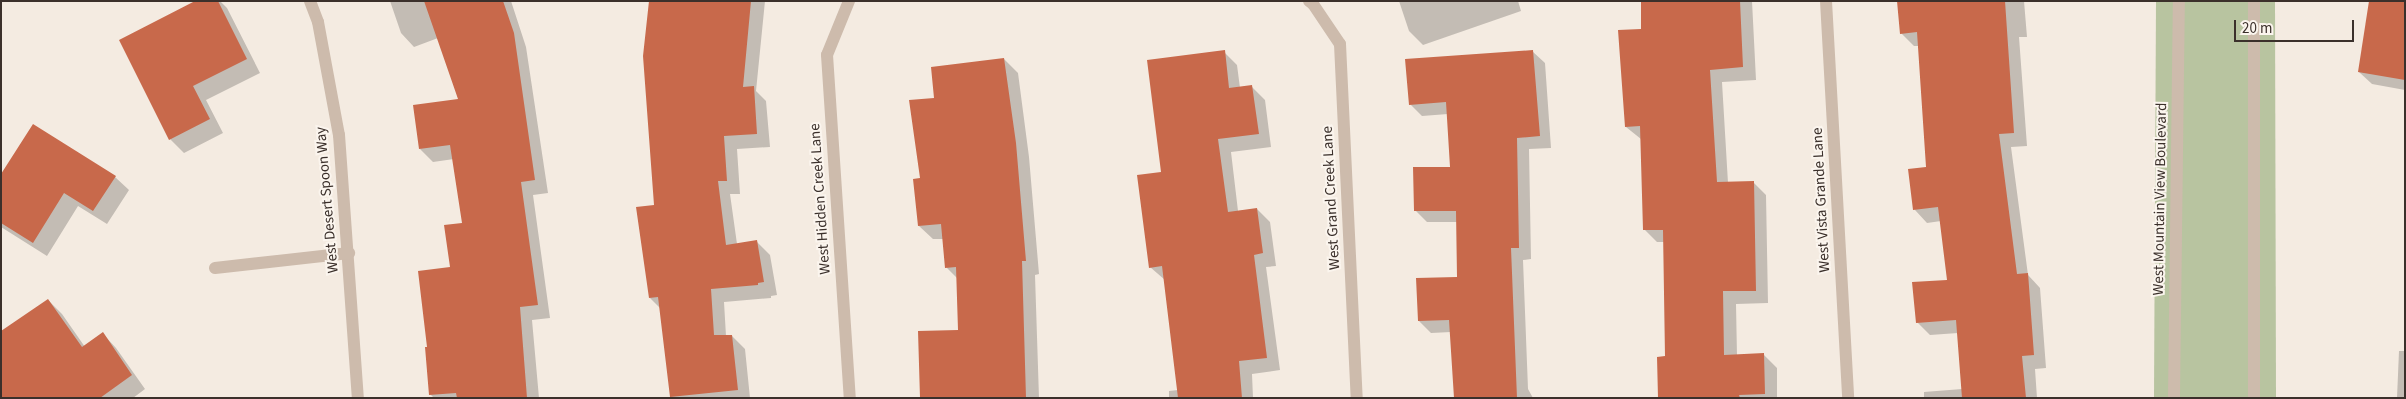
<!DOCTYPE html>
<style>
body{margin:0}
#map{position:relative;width:2406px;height:399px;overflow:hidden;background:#f4ebe1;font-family:"Source Sans 3",sans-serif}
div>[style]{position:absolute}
.green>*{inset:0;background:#b8c4a0}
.shadow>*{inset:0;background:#0003}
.building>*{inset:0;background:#c8694b}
.minor>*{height:12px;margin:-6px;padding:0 6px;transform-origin:6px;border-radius:6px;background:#cdbbac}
.tertiary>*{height:12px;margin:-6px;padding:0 6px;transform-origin:6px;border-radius:6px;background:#cdbbac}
span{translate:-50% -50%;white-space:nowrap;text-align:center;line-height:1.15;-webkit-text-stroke:4px #fbf5ee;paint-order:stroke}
.street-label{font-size:15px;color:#3b302b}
.frame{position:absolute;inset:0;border:2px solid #3b302b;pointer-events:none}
.scale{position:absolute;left:2234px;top:20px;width:120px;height:22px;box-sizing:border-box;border:2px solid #3b302b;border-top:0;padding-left:6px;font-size:15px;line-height:18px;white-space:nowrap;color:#3b302b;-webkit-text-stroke:4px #fbf5ee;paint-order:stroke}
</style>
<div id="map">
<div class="green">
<div style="clip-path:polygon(2156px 1px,2275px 1px,2276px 398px,2154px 398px)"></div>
</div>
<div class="shadow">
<div style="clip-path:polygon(198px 1px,220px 1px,227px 8px,260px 73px,206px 100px,223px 133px,184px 153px,170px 139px)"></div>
<div style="clip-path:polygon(390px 1px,511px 1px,526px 47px,548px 193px,533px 195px,550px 318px,532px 320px,539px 398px,434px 398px,430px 394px,451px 268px,463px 224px,454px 159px,433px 162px,420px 149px,459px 100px,438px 38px,414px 47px,401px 33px)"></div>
<div style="clip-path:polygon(650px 1px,765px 1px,756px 91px,766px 101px,770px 147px,737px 149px,740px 194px,730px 194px,737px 244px,757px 242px,770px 255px,777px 295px,771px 296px,771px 298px,724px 302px,726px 336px,732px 336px,745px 349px,750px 398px,671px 398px,661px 309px,650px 298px,655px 206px)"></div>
<div style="clip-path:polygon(1399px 1px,1518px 1px,1521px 11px,1423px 45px,1409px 31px)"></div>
<div style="clip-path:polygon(1643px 1px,1752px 1px,1756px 80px,1722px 82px,1728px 183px,1753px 182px,1766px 195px,1768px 303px,1736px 304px,1737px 356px,1764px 355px,1777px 368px,1777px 398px,1659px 398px,1666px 358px,1664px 242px,1657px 242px,1644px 229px,1641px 139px,1626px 127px,1642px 30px)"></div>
<div style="clip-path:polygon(1898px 1px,2024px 1px,2027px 37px,2019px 37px,2027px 146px,2011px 147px,2028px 275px,2040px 288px,2046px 368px,2035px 369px,2037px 398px,1924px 398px,1924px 392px,1962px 389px,1958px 333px,1930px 335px,1917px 322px,1948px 281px,1941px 221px,1927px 223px,1915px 210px,1928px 168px,1919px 46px,1914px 46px,1901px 33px)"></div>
<div style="clip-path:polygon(2405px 1px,2405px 90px,2372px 84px,2359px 72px)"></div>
<div style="clip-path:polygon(1532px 51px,1545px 63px,1551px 148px,1529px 149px,1531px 259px,1523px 260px,1528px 389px,1533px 398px,1455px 398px,1451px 332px,1431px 333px,1419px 321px,1458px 278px,1457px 222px,1427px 222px,1415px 210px,1451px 168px,1448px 114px,1422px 116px,1410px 104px)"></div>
<div style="clip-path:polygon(1224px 52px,1237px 65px,1240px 88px,1252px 87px,1265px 100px,1271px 147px,1231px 152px,1238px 211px,1257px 209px,1270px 222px,1276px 266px,1266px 267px,1280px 370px,1252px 374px,1253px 398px,1169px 398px,1169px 391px,1178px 390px,1165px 280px,1150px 267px,1163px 173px)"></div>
<div style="clip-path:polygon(1004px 59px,1018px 73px,1029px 157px,1039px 274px,1035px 275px,1039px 398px,926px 398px,959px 331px,957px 278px,947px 268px,944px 239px,933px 239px,919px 226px,921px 180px,936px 99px)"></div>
<div style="clip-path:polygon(1px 176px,115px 177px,129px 190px,107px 224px,78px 206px,47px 256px,1px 227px)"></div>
<div style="clip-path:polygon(48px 300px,62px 314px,85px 347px,103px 334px,116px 348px,145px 389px,133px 398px,7px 398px)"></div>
<div style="clip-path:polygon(2399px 351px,2405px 351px,2405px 398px,2397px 398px)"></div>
</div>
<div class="building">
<div style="clip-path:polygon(195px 1px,218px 1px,247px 59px,193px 86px,210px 119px,169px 140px,119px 40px)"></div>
<div style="clip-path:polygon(424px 1px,503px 1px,514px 33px,535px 180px,521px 182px,538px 305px,520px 307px,527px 398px,457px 398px,456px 393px,429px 395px,425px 347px,427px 347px,418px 271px,450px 267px,444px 225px,462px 223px,450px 145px,419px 149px,413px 105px,458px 99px)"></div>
<div style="clip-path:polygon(649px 1px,751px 1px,743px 87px,754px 86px,757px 134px,724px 136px,727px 181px,718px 181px,726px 245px,757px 240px,764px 282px,758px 283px,758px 285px,711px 289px,714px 335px,732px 335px,738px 390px,670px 397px,658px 297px,649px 298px,636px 207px,654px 205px,643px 56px)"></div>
<div style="clip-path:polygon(1641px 1px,1740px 1px,1743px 67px,1710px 70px,1717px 182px,1754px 181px,1756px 291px,1723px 291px,1724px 355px,1764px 353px,1765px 394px,1739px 395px,1740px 398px,1658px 398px,1657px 357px,1665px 356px,1663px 230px,1643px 230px,1640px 126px,1625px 127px,1618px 30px,1641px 29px)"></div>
<div style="clip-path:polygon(1897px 1px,2005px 1px,2014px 133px,1999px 134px,2017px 274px,2028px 273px,2034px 355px,2022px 356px,2026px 398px,1962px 398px,1956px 320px,1916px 323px,1912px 282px,1947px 280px,1938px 207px,1913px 210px,1908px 169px,1926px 167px,1917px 32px,1900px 34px)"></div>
<div style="clip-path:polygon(2369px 1px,2405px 1px,2405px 80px,2358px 72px)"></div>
<div style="clip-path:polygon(1225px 50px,1229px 88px,1252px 85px,1259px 134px,1218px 139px,1228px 212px,1257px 208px,1263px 253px,1254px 255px,1267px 358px,1239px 361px,1242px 398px,1178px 398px,1162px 266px,1149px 268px,1137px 175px,1161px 172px,1147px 60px)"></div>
<div style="clip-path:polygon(1533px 50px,1540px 136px,1517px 138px,1519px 248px,1511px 248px,1517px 398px,1454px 398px,1449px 320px,1418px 321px,1416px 278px,1457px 277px,1456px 211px,1414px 211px,1413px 167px,1450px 167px,1446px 102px,1409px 105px,1405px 59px)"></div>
<div style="clip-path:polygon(1004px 58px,1016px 143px,1026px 261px,1022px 261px,1026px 398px,920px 398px,918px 331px,958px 330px,956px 267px,945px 268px,941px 224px,918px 226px,913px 179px,920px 178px,909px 100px,934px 98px,931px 67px)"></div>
<div style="clip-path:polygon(33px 124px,116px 176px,93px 211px,64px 193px,33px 243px,1px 223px,1px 174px)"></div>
<div style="clip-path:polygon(48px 299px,82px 347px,103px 332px,132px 375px,100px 398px,1px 398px,1px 331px)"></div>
</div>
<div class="minor">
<div style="left:310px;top:1px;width:22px;rotate:69deg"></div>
<div style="left:318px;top:22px;width:115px;rotate:79.5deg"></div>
<div style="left:339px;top:135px;width:264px;rotate:85.9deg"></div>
<div style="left:849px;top:1px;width:58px;rotate:112.2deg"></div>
<div style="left:827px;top:55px;width:344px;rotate:86.2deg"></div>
<div style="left:1309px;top:1px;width:5px;rotate:37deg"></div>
<div style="left:1313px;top:4px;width:48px;rotate:56deg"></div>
<div style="left:1340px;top:44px;width:354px;rotate:87.3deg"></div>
<div style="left:1826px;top:1px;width:398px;rotate:86.8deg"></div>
<div style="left:215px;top:268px;width:135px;rotate:-6.4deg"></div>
</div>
<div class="tertiary">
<div style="left:2174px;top:398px;width:397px;rotate:-89.3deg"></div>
<div style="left:2254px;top:398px;width:397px;rotate:-90deg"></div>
</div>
<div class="street-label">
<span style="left:1331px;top:198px;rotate:-93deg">West Grand Creek Lane</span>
<span style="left:820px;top:199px;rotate:-94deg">West Hidden Creek Lane</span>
<span style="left:2160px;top:199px;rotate:-89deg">West Mountain View Boulevard</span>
<span style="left:327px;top:200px;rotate:-95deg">West Desert Spoon Way</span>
<span style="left:1821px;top:200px;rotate:-93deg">West Vista Grande Lane</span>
</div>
<div class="frame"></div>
<div class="scale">20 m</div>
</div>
